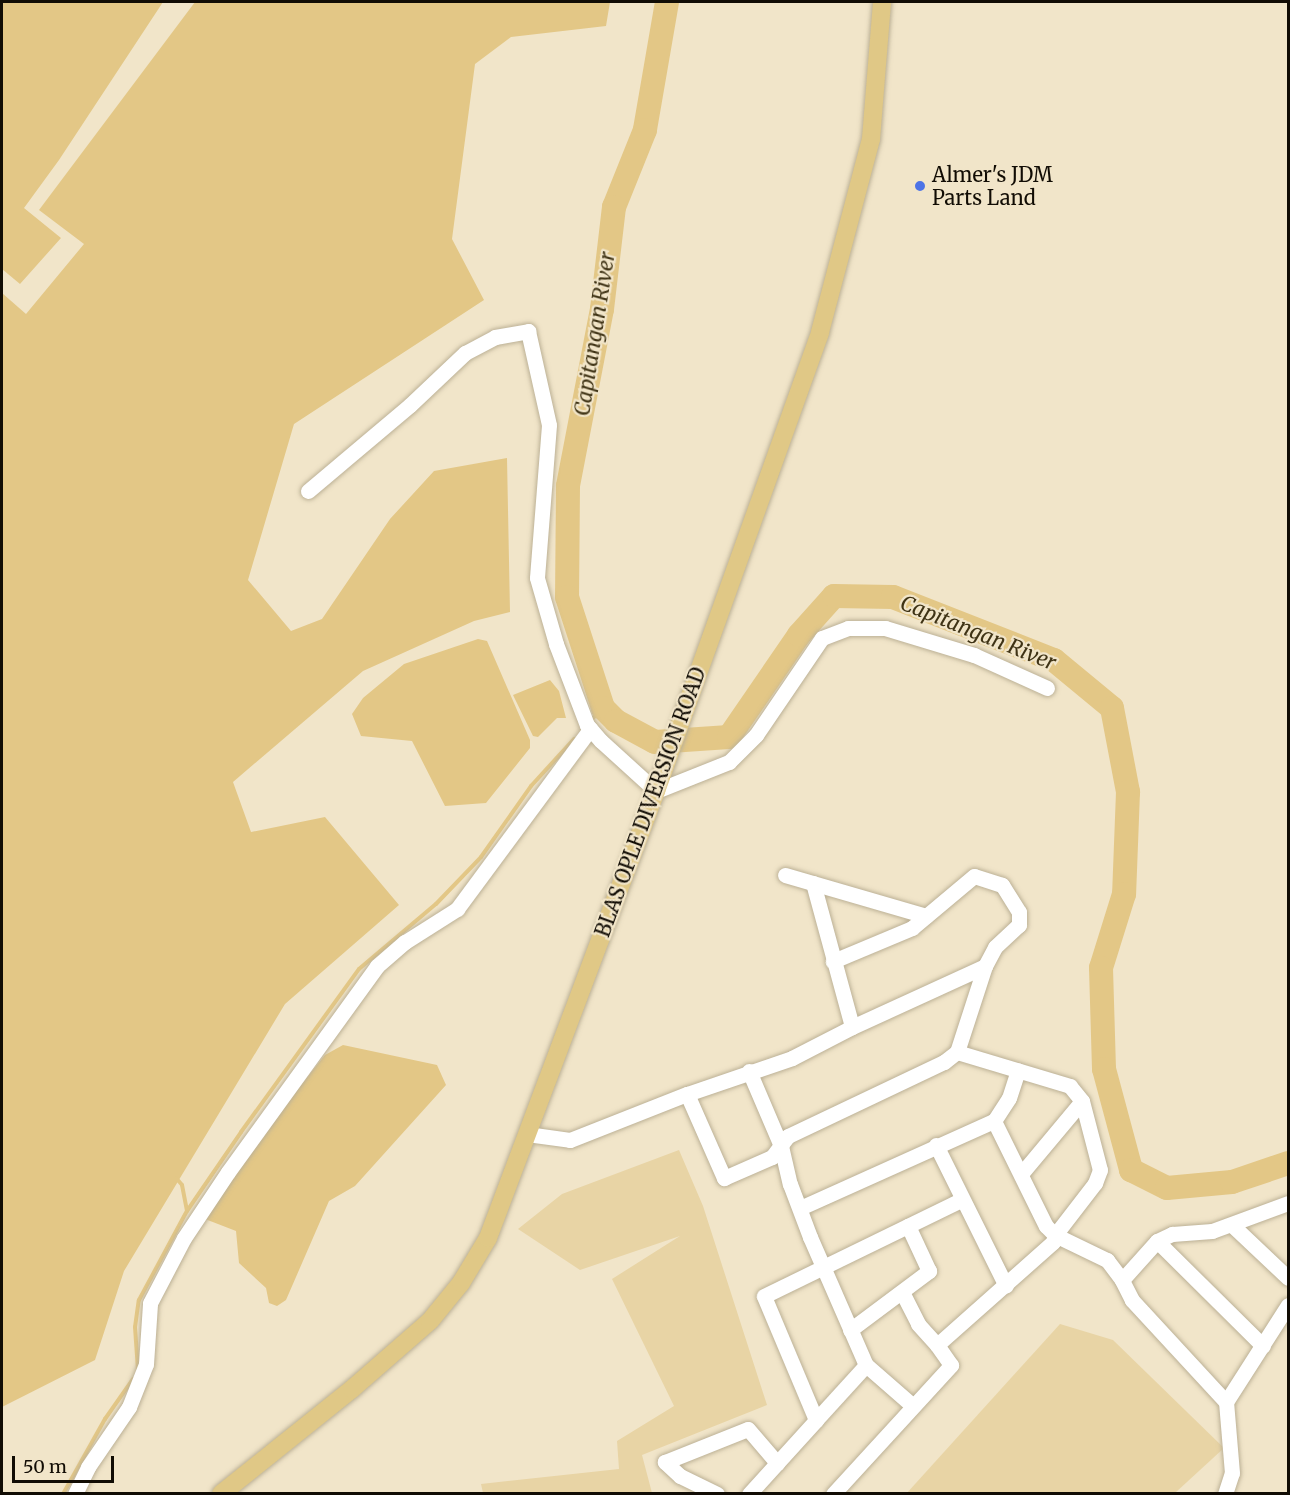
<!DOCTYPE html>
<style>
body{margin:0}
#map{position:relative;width:1290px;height:1495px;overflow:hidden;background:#f1e5c9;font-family:Merriweather,serif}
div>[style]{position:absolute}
.green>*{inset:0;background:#e8d4a5}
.water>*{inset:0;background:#e3c786}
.stream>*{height:4px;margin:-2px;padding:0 2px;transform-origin:2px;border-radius:2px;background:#e3c786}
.river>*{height:24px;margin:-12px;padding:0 12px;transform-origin:12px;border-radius:12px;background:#e3c786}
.roads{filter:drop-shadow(0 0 2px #bcb196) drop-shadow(0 0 2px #bcb196)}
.minor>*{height:15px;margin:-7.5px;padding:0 7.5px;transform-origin:7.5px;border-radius:7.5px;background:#fff}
.major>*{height:18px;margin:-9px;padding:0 9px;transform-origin:9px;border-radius:9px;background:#e0c886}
.dots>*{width:16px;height:16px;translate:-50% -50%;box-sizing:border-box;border:3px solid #f1e5c9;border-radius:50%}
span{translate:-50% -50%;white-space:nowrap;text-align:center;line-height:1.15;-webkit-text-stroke:4.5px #f1e5c9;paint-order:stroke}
.poi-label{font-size:20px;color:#110c04}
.left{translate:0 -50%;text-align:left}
.street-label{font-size:20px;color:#110c04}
.water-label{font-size:21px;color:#3f3315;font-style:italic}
.frame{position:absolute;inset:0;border:3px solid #110c04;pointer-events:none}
.scale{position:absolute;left:12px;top:1456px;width:102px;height:27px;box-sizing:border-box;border:3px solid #110c04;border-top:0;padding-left:8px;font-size:18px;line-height:21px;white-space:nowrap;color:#110c04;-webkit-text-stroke:4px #f1e5c9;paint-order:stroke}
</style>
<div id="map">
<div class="green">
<div style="clip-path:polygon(679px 1150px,703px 1206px,767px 1405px,642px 1455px,652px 1493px,483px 1493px,481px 1484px,619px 1469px,617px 1441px,674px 1406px,612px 1279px,680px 1236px,580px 1270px,518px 1229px,562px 1194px)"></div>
<div style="clip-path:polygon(1060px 1324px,1113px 1340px,1224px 1448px,1175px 1493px,906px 1494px)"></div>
</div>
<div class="water">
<div style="clip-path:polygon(2px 2px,163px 2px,59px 160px,24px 208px,61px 238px,20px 284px,2px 269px)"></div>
<div style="clip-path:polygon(195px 2px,610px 2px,606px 26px,511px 37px,475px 64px,452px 239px,484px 300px,294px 424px,248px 580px,291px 631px,322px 619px,390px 519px,434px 471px,507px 458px,510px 612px,474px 621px,363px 671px,233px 782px,251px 832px,325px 817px,399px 905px,285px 1004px,124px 1271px,95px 1360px,2px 1407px,2px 293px,26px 314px,84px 244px,39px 210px)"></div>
<div style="clip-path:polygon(478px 639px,487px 641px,530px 740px,530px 748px,486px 803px,445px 806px,412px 741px,361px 736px,352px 714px,363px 698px,404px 664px)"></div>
<div style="clip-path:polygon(550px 680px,559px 691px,566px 718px,557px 718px,538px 737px,533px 736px,513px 695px)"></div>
<div style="clip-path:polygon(343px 1045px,437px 1065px,446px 1085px,355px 1186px,329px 1201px,286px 1300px,277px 1306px,269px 1303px,266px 1288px,239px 1263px,236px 1231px,205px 1219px,282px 1109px,325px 1055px)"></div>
</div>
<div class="stream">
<div style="left:591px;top:720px;width:17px;rotate:-45deg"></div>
<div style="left:176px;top:1178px;width:9px;rotate:49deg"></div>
<div style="left:182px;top:1185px;width:25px;rotate:79deg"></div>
<div style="left:138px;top:1370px;width:43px;rotate:-94deg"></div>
<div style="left:135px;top:1327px;width:27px;rotate:-82deg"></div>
<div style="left:139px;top:1300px;width:101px;rotate:-61.7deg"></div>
<div style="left:187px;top:1211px;width:96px;rotate:-55.6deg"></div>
<div style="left:241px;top:1132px;width:201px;rotate:-54.1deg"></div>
<div style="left:359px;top:969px;width:101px;rotate:-40.2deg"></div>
<div style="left:436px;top:904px;width:65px;rotate:-46.2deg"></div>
<div style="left:481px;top:857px;width:87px;rotate:-54.8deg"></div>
<div style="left:531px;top:786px;width:64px;rotate:-47.5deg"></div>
<div style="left:63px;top:1494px;width:86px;rotate:-60.8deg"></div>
<div style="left:105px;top:1419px;width:49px;rotate:-55deg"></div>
</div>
<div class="river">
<div style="left:667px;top:2px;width:130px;rotate:99.8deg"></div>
<div style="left:645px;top:130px;width:83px;rotate:111.9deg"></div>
<div style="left:614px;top:207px;width:103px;rotate:96.7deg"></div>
<div style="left:602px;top:309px;width:180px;rotate:100.9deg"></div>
<div style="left:568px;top:486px;width:111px;rotate:90.5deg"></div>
<div style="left:567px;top:597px;width:117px;rotate:72deg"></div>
<div style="left:603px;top:708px;width:18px;rotate:45deg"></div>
<div style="left:616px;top:721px;width:44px;rotate:28.3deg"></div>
<div style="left:655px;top:742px;width:74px;rotate:-3.9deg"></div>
<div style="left:729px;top:737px;width:124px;rotate:-55.5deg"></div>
<div style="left:799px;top:635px;width:52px;rotate:-48.1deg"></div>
<div style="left:834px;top:596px;width:59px;rotate:1deg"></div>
<div style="left:893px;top:597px;width:173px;rotate:21.4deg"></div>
<div style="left:1054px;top:660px;width:75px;rotate:39.6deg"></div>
<div style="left:1112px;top:708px;width:86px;rotate:79.2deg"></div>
<div style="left:1128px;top:792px;width:102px;rotate:92.2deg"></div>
<div style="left:1124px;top:894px;width:77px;rotate:107.3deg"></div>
<div style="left:1101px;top:968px;width:101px;rotate:88.3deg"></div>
<div style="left:1104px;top:1069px;width:105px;rotate:75deg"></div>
<div style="left:1131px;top:1170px;width:40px;rotate:26.6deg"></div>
<div style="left:1167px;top:1188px;width:65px;rotate:-5.3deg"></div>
<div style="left:1232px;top:1182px;width:59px;rotate:-18.7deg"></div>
</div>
<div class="roads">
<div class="minor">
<div style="left:308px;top:491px;width:133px;rotate:-40.1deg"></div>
<div style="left:410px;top:405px;width:76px;rotate:-43.4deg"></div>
<div style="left:465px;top:353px;width:34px;rotate:-28deg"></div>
<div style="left:495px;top:337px;width:34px;rotate:-10deg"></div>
<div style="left:528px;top:331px;width:96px;rotate:77.4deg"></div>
<div style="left:549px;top:425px;width:153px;rotate:94.5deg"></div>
<div style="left:537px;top:578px;width:69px;rotate:73.9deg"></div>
<div style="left:556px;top:644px;width:87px;rotate:69.1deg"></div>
<div style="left:587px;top:725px;width:21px;rotate:49deg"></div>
<div style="left:601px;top:741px;width:74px;rotate:42.3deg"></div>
<div style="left:656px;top:791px;width:79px;rotate:-21.7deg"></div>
<div style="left:729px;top:762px;width:38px;rotate:-45deg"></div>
<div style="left:756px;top:735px;width:117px;rotate:-55.8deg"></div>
<div style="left:822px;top:638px;width:28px;rotate:-21deg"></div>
<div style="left:848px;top:628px;width:37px"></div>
<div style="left:885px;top:628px;width:93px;rotate:16.9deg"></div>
<div style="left:974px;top:655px;width:80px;rotate:24.3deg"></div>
<div style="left:785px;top:875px;width:147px;rotate:16.2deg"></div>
<div style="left:813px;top:883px;width:149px;rotate:74.8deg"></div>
<div style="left:749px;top:1071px;width:82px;rotate:66.9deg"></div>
<div style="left:781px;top:1146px;width:39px;rotate:77deg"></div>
<div style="left:790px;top:1184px;width:57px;rotate:69.3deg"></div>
<div style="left:810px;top:1237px;width:140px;rotate:66.4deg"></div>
<div style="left:866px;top:1365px;width:62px;rotate:41.1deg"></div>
<div style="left:687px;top:1094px;width:92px;rotate:66.2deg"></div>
<div style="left:724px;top:1178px;width:52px;rotate:-23.6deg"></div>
<div style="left:772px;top:1157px;width:26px;rotate:-53deg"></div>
<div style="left:788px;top:1136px;width:173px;rotate:-25.4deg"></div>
<div style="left:944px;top:1062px;width:16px;rotate:-38deg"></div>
<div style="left:957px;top:1052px;width:90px;rotate:-72deg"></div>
<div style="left:985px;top:966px;width:21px;rotate:-62deg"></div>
<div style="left:995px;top:947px;width:33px;rotate:-43deg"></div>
<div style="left:1019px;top:925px;width:13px;rotate:-90deg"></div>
<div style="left:1019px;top:912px;width:32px;rotate:-122deg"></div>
<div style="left:1002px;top:885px;width:29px;rotate:-162deg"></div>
<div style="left:974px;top:876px;width:81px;rotate:140deg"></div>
<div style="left:912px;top:928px;width:86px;rotate:157.3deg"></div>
<div style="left:994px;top:1121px;width:117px;rotate:63.7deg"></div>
<div style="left:1046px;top:1226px;width:13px;rotate:45deg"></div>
<div style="left:1055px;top:1235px;width:58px;rotate:25.7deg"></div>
<div style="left:1107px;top:1260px;width:25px;rotate:53deg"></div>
<div style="left:527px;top:1134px;width:43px;rotate:7.9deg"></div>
<div style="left:570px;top:1140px;width:126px;rotate:-21.5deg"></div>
<div style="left:687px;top:1094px;width:111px;rotate:-18.9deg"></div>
<div style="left:792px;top:1058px;width:68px;rotate:-27.3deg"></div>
<div style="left:852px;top:1027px;width:146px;rotate:-24.6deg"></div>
<div style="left:936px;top:1145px;width:157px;rotate:63.6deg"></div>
<div style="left:1021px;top:1174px;width:95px;rotate:-50.1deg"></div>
<div style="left:800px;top:1208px;width:213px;rotate:-24.2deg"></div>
<div style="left:994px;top:1121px;width:27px;rotate:-57deg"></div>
<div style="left:1009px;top:1098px;width:29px;rotate:-72deg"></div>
<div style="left:1232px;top:1225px;width:77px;rotate:43.4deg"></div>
<div style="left:1157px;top:1241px;width:149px;rotate:44.7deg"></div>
<div style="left:902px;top:1292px;width:36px;rotate:63deg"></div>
<div style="left:918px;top:1324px;width:28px;rotate:48deg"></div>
<div style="left:850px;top:1330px;width:99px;rotate:-36.8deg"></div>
<div style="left:929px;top:1271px;width:50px;rotate:-115deg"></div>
<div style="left:1226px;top:1402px;width:139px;rotate:-132.7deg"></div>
<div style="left:1132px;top:1300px;width:22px;rotate:-117deg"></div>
<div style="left:1122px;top:1280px;width:52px;rotate:-48.1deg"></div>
<div style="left:1157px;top:1241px;width:17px;rotate:-25deg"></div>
<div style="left:1172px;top:1234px;width:40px;rotate:-4.3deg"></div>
<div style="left:1212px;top:1231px;width:81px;rotate:-20.2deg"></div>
<div style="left:816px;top:1420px;width:74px;rotate:-47.7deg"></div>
<div style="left:75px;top:1494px;width:30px;rotate:-64deg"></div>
<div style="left:88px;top:1467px;width:73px;rotate:-55.7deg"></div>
<div style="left:129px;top:1407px;width:46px;rotate:-68.4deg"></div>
<div style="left:146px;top:1364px;width:61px;rotate:-86.2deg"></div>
<div style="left:150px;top:1303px;width:73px;rotate:-62.4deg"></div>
<div style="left:184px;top:1238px;width:79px;rotate:-56.3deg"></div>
<div style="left:228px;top:1172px;width:254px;rotate:-54.1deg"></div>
<div style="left:377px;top:966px;width:37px;rotate:-41deg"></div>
<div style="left:405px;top:942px;width:62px;rotate:-32.4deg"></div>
<div style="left:457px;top:909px;width:224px;rotate:-53.5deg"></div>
<div style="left:717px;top:1494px;width:41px;rotate:-154.1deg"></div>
<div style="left:680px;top:1476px;width:21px;rotate:-137deg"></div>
<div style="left:665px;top:1462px;width:89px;rotate:-21.7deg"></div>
<div style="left:748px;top:1429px;width:45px;rotate:49.5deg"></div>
<div style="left:749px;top:1494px;width:100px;rotate:-47.8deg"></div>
<div style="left:816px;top:1420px;width:134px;rotate:-112.8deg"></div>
<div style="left:764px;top:1296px;width:219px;rotate:-26deg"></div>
<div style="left:833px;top:1494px;width:175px;rotate:-47.5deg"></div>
<div style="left:951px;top:1365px;width:24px;rotate:-125deg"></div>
<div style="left:937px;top:1345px;width:155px;rotate:-41.6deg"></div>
<div style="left:1053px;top:1242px;width:7px;rotate:-74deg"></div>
<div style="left:1055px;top:1235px;width:66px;rotate:-52.4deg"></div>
<div style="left:1095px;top:1183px;width:14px;rotate:-69deg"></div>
<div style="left:1100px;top:1170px;width:71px;rotate:-104.6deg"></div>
<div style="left:1082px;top:1101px;width:19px;rotate:-129deg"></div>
<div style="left:1070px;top:1086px;width:118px;rotate:-163.3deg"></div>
<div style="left:1225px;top:1494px;width:22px;rotate:-72deg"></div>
<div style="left:1232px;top:1473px;width:71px;rotate:-94.8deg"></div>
<div style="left:1226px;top:1402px;width:115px;rotate:-57.4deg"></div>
</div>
<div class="major">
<div style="left:221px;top:1494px;width:168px;rotate:-38.7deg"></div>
<div style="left:352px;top:1389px;width:103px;rotate:-41.1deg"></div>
<div style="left:430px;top:1321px;width:49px;rotate:-50.8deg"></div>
<div style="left:461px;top:1283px;width:52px;rotate:-59deg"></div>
<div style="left:488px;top:1238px;width:478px;rotate:-69.4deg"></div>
<div style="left:656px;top:791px;width:487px;rotate:-70.3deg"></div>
<div style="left:820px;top:332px;width:200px;rotate:-75.2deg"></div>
<div style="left:871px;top:139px;width:137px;rotate:-85.4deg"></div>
</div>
</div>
<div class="dots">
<div style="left:920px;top:186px;background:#4d73e6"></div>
</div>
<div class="poi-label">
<span class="left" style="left:932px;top:186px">Almer's JDM<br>Parts Land</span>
</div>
<div class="street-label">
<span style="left:650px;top:802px;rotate:-70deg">BLAS OPLE DIVERSION ROAD</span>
</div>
<div class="water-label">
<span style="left:595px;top:334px;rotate:-81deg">Capitangan River</span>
<span style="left:978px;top:633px;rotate:22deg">Capitangan River</span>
</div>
<div class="frame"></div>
<div class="scale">50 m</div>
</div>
